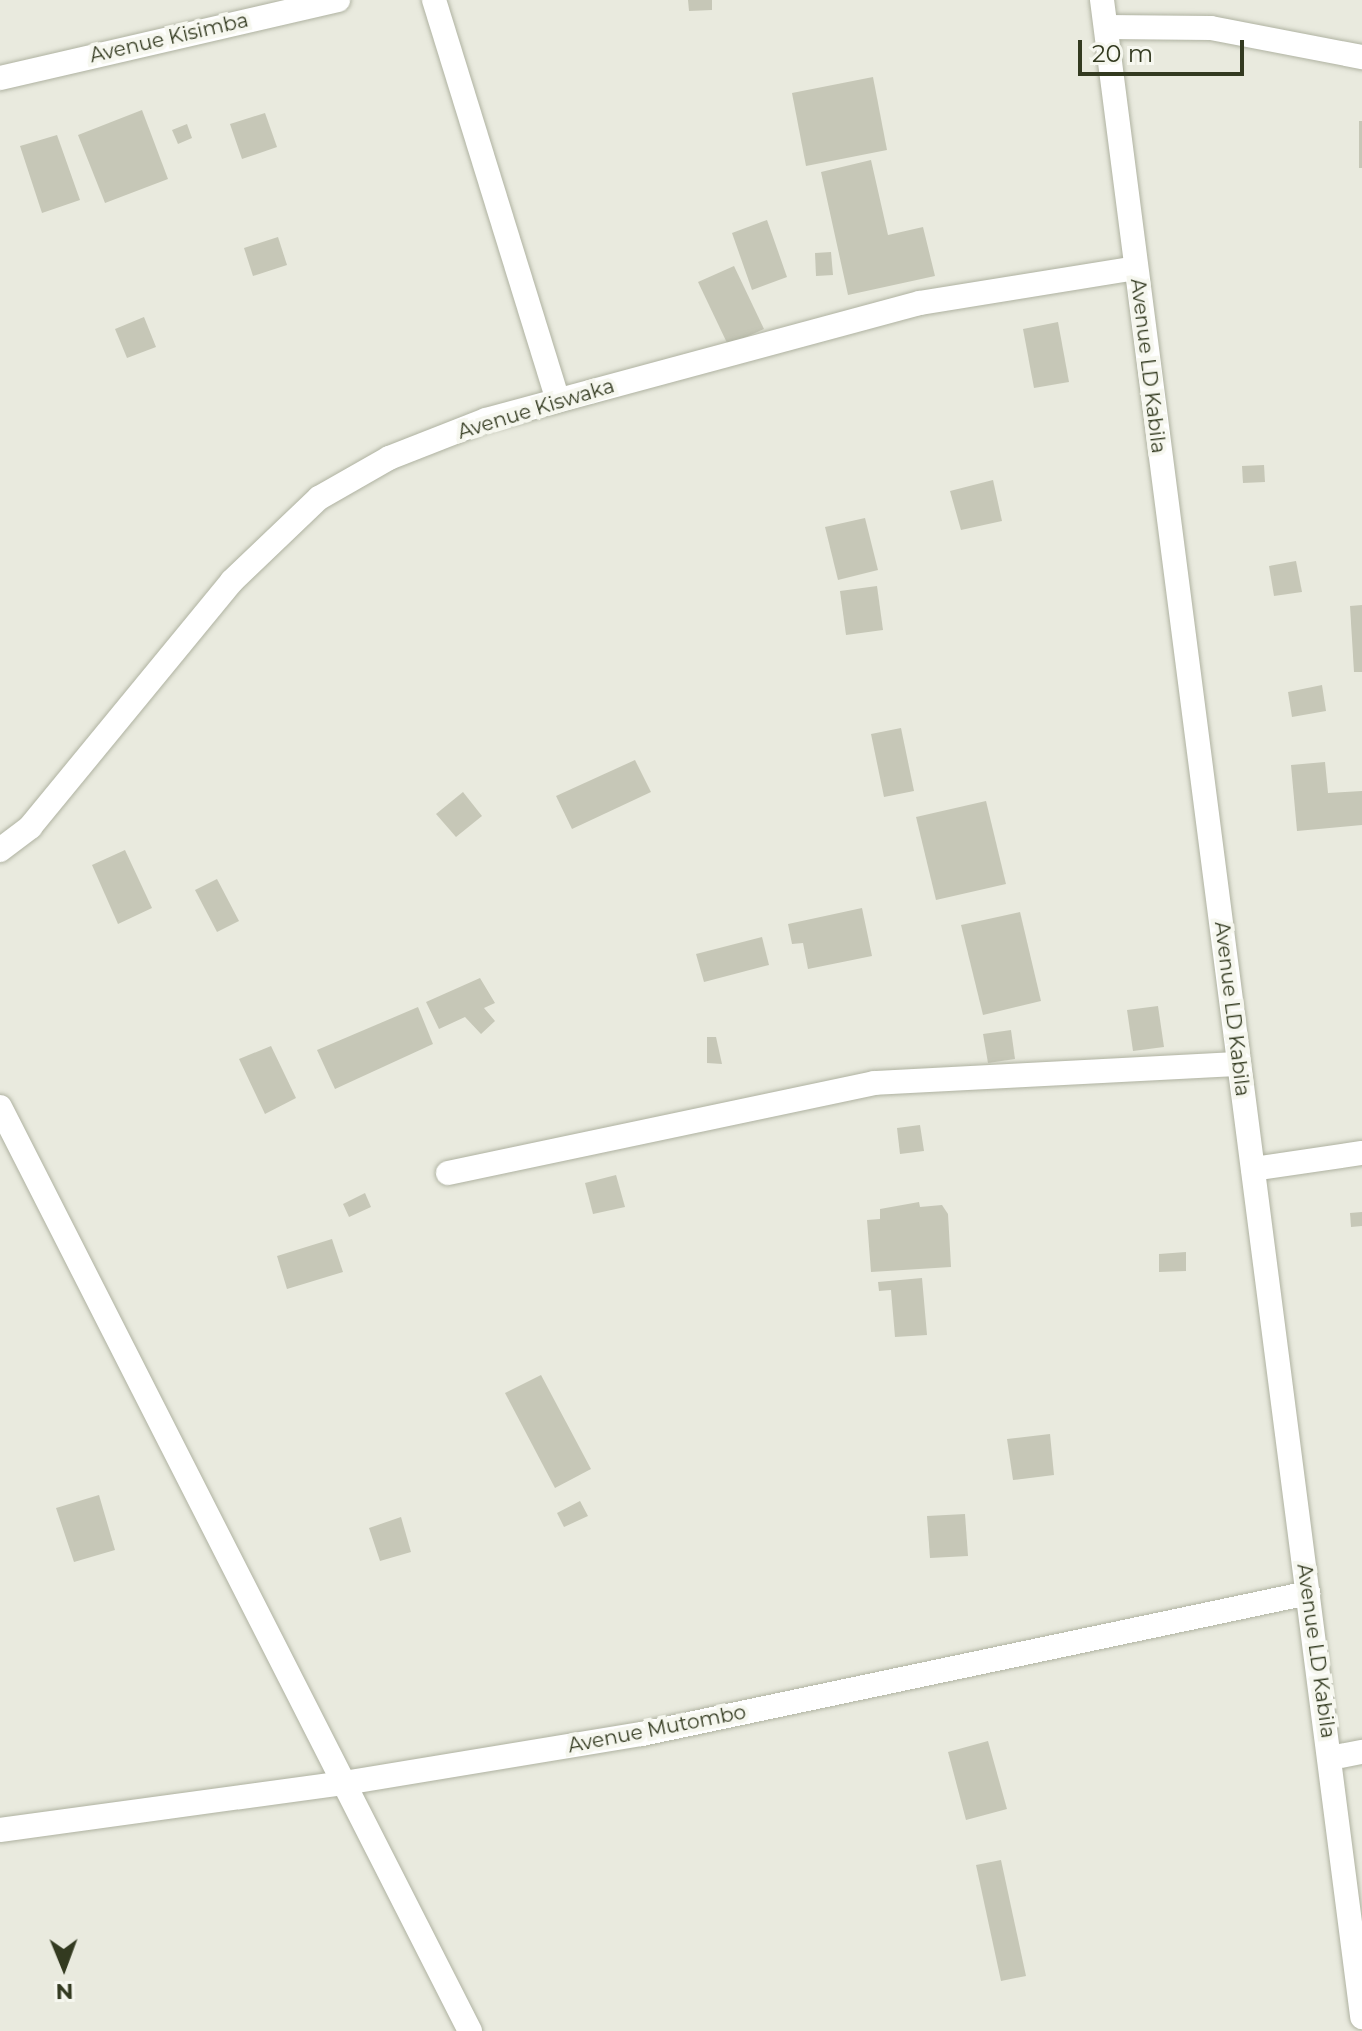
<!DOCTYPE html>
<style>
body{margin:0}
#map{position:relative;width:1362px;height:2031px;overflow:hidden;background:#e9eade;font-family:Montserrat,sans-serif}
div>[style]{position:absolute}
.building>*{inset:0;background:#c6c7b7}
.roads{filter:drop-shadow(0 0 2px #afb2a1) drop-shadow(0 0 2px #afb2a1)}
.minor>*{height:24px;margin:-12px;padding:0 12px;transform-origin:12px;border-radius:12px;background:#fff}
span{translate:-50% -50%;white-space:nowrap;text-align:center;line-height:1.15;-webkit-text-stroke:8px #f6f7ef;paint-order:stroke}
.street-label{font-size:20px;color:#333a20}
.north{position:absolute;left:24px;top:1927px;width:80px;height:80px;-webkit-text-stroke:6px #f6f7ef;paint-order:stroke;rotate:179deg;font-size:22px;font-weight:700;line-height:32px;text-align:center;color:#333a20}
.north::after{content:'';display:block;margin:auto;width:28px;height:36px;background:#333a20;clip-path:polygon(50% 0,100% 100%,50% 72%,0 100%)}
.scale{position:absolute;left:1078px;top:40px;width:166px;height:36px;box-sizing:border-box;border:4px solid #333a20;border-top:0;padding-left:10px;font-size:24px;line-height:28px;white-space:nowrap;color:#333a20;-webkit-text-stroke:6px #f6f7ef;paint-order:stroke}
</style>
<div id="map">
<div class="building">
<div style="clip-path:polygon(688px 0,712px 0,712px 10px,689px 11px)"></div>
<div style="clip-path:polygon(873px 77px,887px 150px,806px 166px,792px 93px)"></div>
<div style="clip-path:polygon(142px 110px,168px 179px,105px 203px,78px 135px)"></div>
<div style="clip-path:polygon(265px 113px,277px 147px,242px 159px,230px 124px)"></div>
<div style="clip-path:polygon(1359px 121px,1362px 121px,1362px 168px,1359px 168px)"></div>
<div style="clip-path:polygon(187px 124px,192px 138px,178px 144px,172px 130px)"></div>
<div style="clip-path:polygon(57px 135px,80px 200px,42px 213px,20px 146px)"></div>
<div style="clip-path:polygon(871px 160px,888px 235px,923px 227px,935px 276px,848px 295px,821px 172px)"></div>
<div style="clip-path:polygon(767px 220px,787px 277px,752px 290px,732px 233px)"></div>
<div style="clip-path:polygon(278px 237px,287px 265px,253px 276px,244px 248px)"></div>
<div style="clip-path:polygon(831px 252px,833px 275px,816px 276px,815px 253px)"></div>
<div style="clip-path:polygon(734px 266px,764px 329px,728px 345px,698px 282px)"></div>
<div style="clip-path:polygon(144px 317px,156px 347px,127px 358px,115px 329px)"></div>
<div style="clip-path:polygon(1058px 322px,1069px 382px,1034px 388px,1023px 329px)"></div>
<div style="clip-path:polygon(1264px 465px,1265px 482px,1243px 483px,1242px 466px)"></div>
<div style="clip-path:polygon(993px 480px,1002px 521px,961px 530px,950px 491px)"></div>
<div style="clip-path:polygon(865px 518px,878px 570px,838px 580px,825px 527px)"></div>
<div style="clip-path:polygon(1296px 561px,1302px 592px,1274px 596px,1269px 566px)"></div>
<div style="clip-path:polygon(877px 586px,883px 630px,846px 635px,840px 591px)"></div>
<div style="clip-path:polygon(1362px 605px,1362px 672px,1354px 672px,1350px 606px)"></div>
<div style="clip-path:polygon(1322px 685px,1326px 711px,1292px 717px,1288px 692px)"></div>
<div style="clip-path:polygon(901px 728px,914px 791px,884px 797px,871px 734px)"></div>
<div style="clip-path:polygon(635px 760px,651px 792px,572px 829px,556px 796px)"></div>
<div style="clip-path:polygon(1325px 762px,1328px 793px,1362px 791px,1362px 825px,1297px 831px,1291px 765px)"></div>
<div style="clip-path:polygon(463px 792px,482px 816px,456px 837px,436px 814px)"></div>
<div style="clip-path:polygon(986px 801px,1006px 884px,936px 900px,916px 817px)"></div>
<div style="clip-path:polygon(125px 850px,152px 908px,118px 924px,92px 865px)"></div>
<div style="clip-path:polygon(217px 879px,239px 921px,217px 932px,195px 890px)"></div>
<div style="clip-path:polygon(862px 908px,872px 956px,808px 969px,803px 943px,792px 944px,788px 924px)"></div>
<div style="clip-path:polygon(1020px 912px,1041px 1001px,983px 1015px,961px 925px)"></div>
<div style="clip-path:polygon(762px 937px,769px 965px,704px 982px,696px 954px)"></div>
<div style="clip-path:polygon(480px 978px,495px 1003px,484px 1008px,495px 1021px,481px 1034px,465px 1017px,439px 1029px,426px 1002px)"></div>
<div style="clip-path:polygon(1158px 1006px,1164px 1047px,1133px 1051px,1127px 1010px)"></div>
<div style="clip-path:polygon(418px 1007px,433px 1044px,335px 1089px,317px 1050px)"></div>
<div style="clip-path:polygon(1011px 1030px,1015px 1059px,988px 1063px,983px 1034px)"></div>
<div style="clip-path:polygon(707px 1037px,716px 1037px,722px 1064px,707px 1063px)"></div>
<div style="clip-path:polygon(271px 1046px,296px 1098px,265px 1114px,239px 1059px)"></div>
<div style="clip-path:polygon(920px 1125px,924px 1151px,900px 1154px,897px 1128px)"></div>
<div style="clip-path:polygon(616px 1175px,625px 1207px,593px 1214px,585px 1183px)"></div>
<div style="clip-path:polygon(365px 1193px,371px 1207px,349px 1217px,343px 1204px)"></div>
<div style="clip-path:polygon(919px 1202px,920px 1207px,942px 1205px,948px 1214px,951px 1267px,871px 1272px,867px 1220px,880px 1219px,880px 1209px)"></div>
<div style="clip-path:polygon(1362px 1212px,1362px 1226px,1351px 1227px,1350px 1213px)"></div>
<div style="clip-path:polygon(332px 1239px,343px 1272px,287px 1289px,277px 1256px)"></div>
<div style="clip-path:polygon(1186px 1252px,1186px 1271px,1159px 1272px,1159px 1254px)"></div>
<div style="clip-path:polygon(922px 1278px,927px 1335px,895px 1337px,891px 1290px,879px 1291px,878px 1282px)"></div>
<div style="clip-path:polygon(541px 1375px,591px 1469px,555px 1488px,505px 1393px)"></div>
<div style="clip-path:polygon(1050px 1434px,1054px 1475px,1013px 1480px,1007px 1439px)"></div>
<div style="clip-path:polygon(99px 1495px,115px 1550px,74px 1562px,56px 1508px)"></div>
<div style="clip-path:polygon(580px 1501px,588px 1516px,564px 1527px,557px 1513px)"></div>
<div style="clip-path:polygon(965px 1514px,968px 1556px,930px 1558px,927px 1516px)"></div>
<div style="clip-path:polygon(401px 1517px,411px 1552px,380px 1561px,369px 1528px)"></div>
<div style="clip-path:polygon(988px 1741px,1007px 1809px,966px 1820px,948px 1752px)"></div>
<div style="clip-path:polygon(1001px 1860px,1026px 1976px,1001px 1981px,976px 1865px)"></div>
</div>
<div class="roads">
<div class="minor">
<div style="left:434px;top:0;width:419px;rotate:72.8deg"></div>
<div style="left:1102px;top:0;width:2034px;rotate:82.65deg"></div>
<div style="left:1107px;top:27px;width:104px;rotate:0.6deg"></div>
<div style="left:1211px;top:28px;width:154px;rotate:10.9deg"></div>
<div style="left:0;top:78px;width:347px;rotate:-13deg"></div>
<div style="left:0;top:850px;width:38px;rotate:-37deg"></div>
<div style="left:30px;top:827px;width:318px;rotate:-50.6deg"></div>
<div style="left:232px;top:581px;width:120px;rotate:-43.7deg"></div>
<div style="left:319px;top:498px;width:81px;rotate:-29.7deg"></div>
<div style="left:389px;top:458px;width:104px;rotate:-21.4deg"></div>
<div style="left:486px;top:420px;width:449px;rotate:-15.1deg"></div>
<div style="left:920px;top:303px;width:218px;rotate:-9.2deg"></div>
<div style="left:0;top:1107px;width:1037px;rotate:63.04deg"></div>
<div style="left:1253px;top:1169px;width:110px;rotate:-8.4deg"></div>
<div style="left:448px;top:1173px;width:435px;rotate:-11.9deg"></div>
<div style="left:874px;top:1083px;width:365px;rotate:-3deg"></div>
<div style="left:1330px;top:1758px;width:33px;rotate:-11deg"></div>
<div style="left:0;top:1830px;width:348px;rotate:-7.8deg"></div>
<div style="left:345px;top:1783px;width:301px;rotate:-9.4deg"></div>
<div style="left:642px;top:1734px;width:681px;rotate:-11.95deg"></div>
</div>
</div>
<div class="street-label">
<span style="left:169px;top:38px;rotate:-13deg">Avenue Kisimba</span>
<span style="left:1148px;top:366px;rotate:83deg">Avenue LD Kabila</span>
<span style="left:536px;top:409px;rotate:-17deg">Avenue Kiswaka</span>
<span style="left:1232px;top:1009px;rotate:83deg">Avenue LD Kabila</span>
<span style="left:1316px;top:1651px;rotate:82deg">Avenue LD Kabila</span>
<span style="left:657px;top:1729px;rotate:-11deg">Avenue Mutombo</span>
</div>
<div class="north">N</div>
<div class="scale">20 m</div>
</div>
